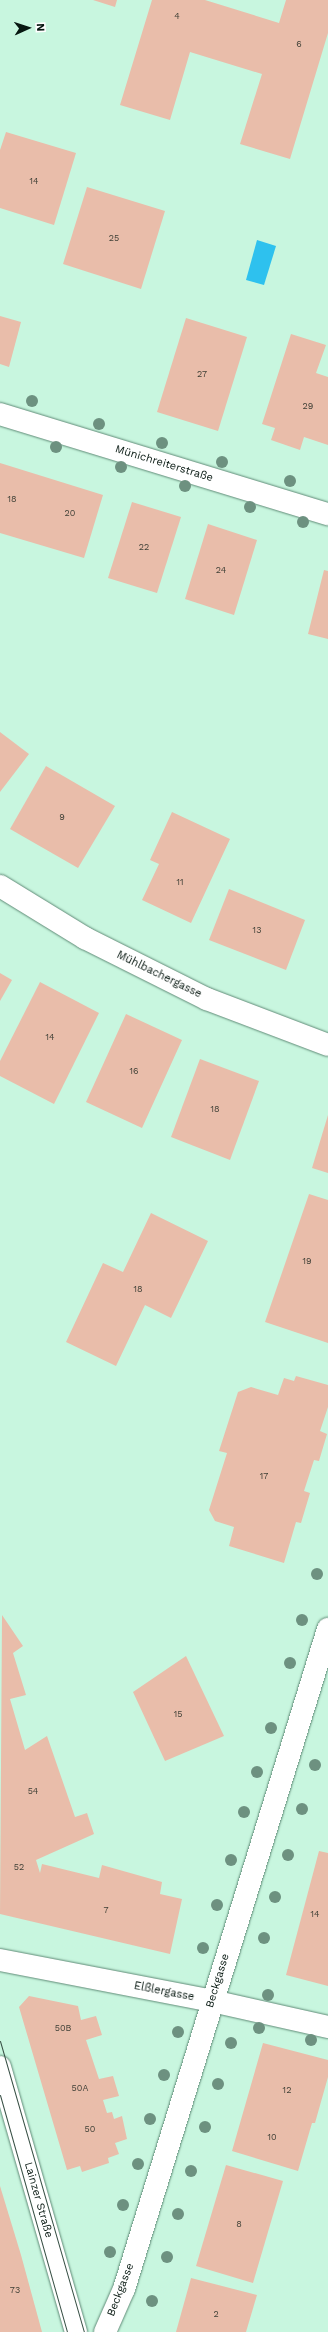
<!DOCTYPE html>
<meta charset="utf-8">
<style>
body{margin:0}
#map{position:relative;width:328px;height:2332px;overflow:hidden;background:#c8f6df;font-family:"Work Sans",sans-serif}
div>[style]{position:absolute}
.water>*{inset:0;background:#2ec1ee}
.building>*{inset:0;background:#e9bdaa}
.roads{filter:drop-shadow(0 0 1px #608b77) drop-shadow(0 0 1px #608b77)}
.minor>*{height:22px;margin:-11px;padding:0 11px;transform-origin:11px;border-radius:11px;background:#fff}
.major>*{height:22px;margin:-11px;padding:0 11px;transform-origin:11px;border-radius:11px;background:#fff}
.tram>*{height:1px;margin:-0.5px;padding:0 0.5px;transform-origin:0.5px;border-radius:0.5px;background:#385045}
.trees>*{width:12px;height:12px;margin:-6px;border-radius:50%;background:#6d9180}
span{translate:-50% -50%;white-space:nowrap;text-align:center;line-height:1.15;-webkit-text-stroke:4px #fff;paint-order:stroke}
.number-label{font-size:9px;color:#404137}
.number-label span{-webkit-text-stroke-width:0}
.street-label{font-size:11px;color:#071811}
.north{position:absolute;left:8px;top:8px;width:40px;height:40px;-webkit-text-stroke:3px #fff;paint-order:stroke;rotate:87deg;font-size:11px;font-weight:700;line-height:16px;text-align:center;color:#071811}
.north::after{content:'';display:block;margin:auto;width:14px;height:18px;background:#071811;clip-path:polygon(50% 0,100% 100%,50% 72%,0 100%)}
</style>
<div id="map">
<div class="water">
<div style="clip-path:polygon(257px 240px,276px 246px,264px 285px,246px 280px)"></div>
</div>
<div class="building">
<div style="clip-path:polygon(93px 0,117px 0,115px 7px)"></div>
<div style="clip-path:polygon(152px 0,205px 0,279px 23px,286px 0,328px 0,328px 33px,290px 159px,240px 144px,262px 74px,190px 52px,170px 120px,120px 105px)"></div>
<div style="clip-path:polygon(6px 132px,76px 153px,54px 225px,0 208px,0 150px)"></div>
<div style="clip-path:polygon(87px 187px,165px 211px,141px 289px,63px 264px)"></div>
<div style="clip-path:polygon(0 316px,21px 322px,9px 367px,0 364px)"></div>
<div style="clip-path:polygon(186px 318px,247px 337px,218px 431px,157px 412px)"></div>
<div style="clip-path:polygon(291px 334px,326px 345px,316px 373px,328px 377px,328px 445px,304px 437px,300px 450px,271px 440px,275px 428px,262px 424px)"></div>
<div style="clip-path:polygon(0 463px,103px 495px,84px 558px,0 533px)"></div>
<div style="clip-path:polygon(132px 502px,181px 517px,157px 593px,108px 578px)"></div>
<div style="clip-path:polygon(208px 524px,257px 540px,234px 615px,185px 599px)"></div>
<div style="clip-path:polygon(324px 570px,328px 571px,328px 639px,308px 634px)"></div>
<div style="clip-path:polygon(0 732px,29px 754px,0 792px)"></div>
<div style="clip-path:polygon(46px 766px,115px 806px,78px 868px,10px 829px)"></div>
<div style="clip-path:polygon(172px 812px,230px 839px,191px 923px,142px 900px,159px 864px,150px 860px)"></div>
<div style="clip-path:polygon(229px 889px,305px 920px,286px 970px,209px 940px)"></div>
<div style="clip-path:polygon(0 973px,12px 980px,0 1001px)"></div>
<div style="clip-path:polygon(40px 982px,99px 1013px,54px 1104px,0 1076px,0 1061px)"></div>
<div style="clip-path:polygon(126px 1014px,182px 1040px,142px 1128px,86px 1102px)"></div>
<div style="clip-path:polygon(200px 1059px,259px 1081px,230px 1160px,171px 1137px)"></div>
<div style="clip-path:polygon(328px 1115px,328px 1173px,312px 1168px)"></div>
<div style="clip-path:polygon(309px 1194px,328px 1200px,328px 1343px,265px 1322px)"></div>
<div style="clip-path:polygon(151px 1213px,208px 1241px,171px 1318px,145px 1305px,116px 1366px,66px 1342px,103px 1263px,123px 1272px)"></div>
<div style="clip-path:polygon(296px 1376px,328px 1385px,328px 1407px,320px 1431px,327px 1434px,319px 1461px,314px 1460px,304px 1491px,310px 1493px,301px 1523px,296px 1522px,284px 1563px,229px 1546px,234px 1527px,215px 1521px,209px 1510px,227px 1453px,219px 1451px,238px 1392px,251px 1387px,278px 1395px,284px 1378px,294px 1381px)"></div>
<div style="clip-path:polygon(2px 1615px,23px 1646px,13px 1653px,26px 1695px,10px 1699px,25px 1750px,47px 1736px,75px 1817px,87px 1813px,94px 1834px,36px 1860px,40px 1873px,42px 1864px,99px 1878px,102px 1865px,162px 1882px,160px 1894px,182px 1899px,170px 1954px,0 1914px)"></div>
<div style="clip-path:polygon(186px 1656px,224px 1736px,165px 1761px,133px 1692px)"></div>
<div style="clip-path:polygon(319px 1851px,328px 1853px,328px 1986px,286px 1975px)"></div>
<div style="clip-path:polygon(29px 1996px,78px 2006px,81px 2020px,96px 2016px,102px 2035px,86px 2040px,99px 2079px,113px 2076px,119px 2096px,103px 2100px,107px 2113px,112px 2112px,114px 2119px,122px 2116px,127px 2139px,115px 2143px,119px 2154px,108px 2158px,109px 2163px,82px 2172px,80px 2166px,67px 2170px,19px 2007px)"></div>
<div style="clip-path:polygon(263px 2043px,328px 2060px,328px 2077px,315px 2123px,312px 2123px,298px 2171px,232px 2151px)"></div>
<div style="clip-path:polygon(226px 2165px,283px 2181px,253px 2283px,196px 2266px)"></div>
<div style="clip-path:polygon(0 2186px,21px 2255px,42px 2332px,0 2332px)"></div>
<div style="clip-path:polygon(191px 2278px,257px 2295px,246px 2332px,176px 2332px)"></div>
</div>
<div class="roads">
<div class="minor">
<div style="left:0;top:414px;width:343px;rotate:17deg"></div>
<div style="left:0;top:886px;width:100px;rotate:31.5deg"></div>
<div style="left:85px;top:938px;width:136px;rotate:26.6deg"></div>
<div style="left:207px;top:999px;width:129px;rotate:20.8deg"></div>
<div style="left:0;top:1960px;width:216px;rotate:10.9deg"></div>
<div style="left:212px;top:2001px;width:119px;rotate:12.6deg"></div>
<div style="left:105px;top:2332px;width:47px;rotate:-66.2deg"></div>
<div style="left:124px;top:2289px;width:691px;rotate:-72.82deg"></div>
</div>
<div class="major">
<div style="left:0;top:2067px;width:276px;rotate:74deg"></div>
</div>
</div>
<div class="tram">
<div style="left:0;top:2041px;width:303px;rotate:73.9deg"></div>
<div style="left:0;top:2095px;width:246px;rotate:74.2deg"></div>
</div>
<div class="trees">
<div style="left:32px;top:401px"></div>
<div style="left:99px;top:424px"></div>
<div style="left:162px;top:443px"></div>
<div style="left:56px;top:447px"></div>
<div style="left:222px;top:462px"></div>
<div style="left:121px;top:467px"></div>
<div style="left:290px;top:481px"></div>
<div style="left:185px;top:486px"></div>
<div style="left:250px;top:507px"></div>
<div style="left:303px;top:522px"></div>
<div style="left:317px;top:1574px"></div>
<div style="left:302px;top:1620px"></div>
<div style="left:290px;top:1663px"></div>
<div style="left:271px;top:1728px"></div>
<div style="left:315px;top:1765px"></div>
<div style="left:257px;top:1772px"></div>
<div style="left:302px;top:1809px"></div>
<div style="left:244px;top:1812px"></div>
<div style="left:288px;top:1855px"></div>
<div style="left:231px;top:1860px"></div>
<div style="left:275px;top:1897px"></div>
<div style="left:217px;top:1905px"></div>
<div style="left:264px;top:1938px"></div>
<div style="left:203px;top:1948px"></div>
<div style="left:268px;top:1995px"></div>
<div style="left:259px;top:2028px"></div>
<div style="left:178px;top:2032px"></div>
<div style="left:311px;top:2040px"></div>
<div style="left:231px;top:2043px"></div>
<div style="left:164px;top:2075px"></div>
<div style="left:218px;top:2084px"></div>
<div style="left:150px;top:2119px"></div>
<div style="left:205px;top:2127px"></div>
<div style="left:138px;top:2164px"></div>
<div style="left:191px;top:2171px"></div>
<div style="left:123px;top:2205px"></div>
<div style="left:178px;top:2214px"></div>
<div style="left:110px;top:2252px"></div>
<div style="left:167px;top:2257px"></div>
<div style="left:152px;top:2301px"></div>
</div>
<div class="number-label">
<span style="left:177px;top:16px">4</span>
<span style="left:299px;top:44px">6</span>
<span style="left:34px;top:181px">14</span>
<span style="left:114px;top:238px">25</span>
<span style="left:202px;top:374px">27</span>
<span style="left:308px;top:406px">29</span>
<span style="left:12px;top:499px">18</span>
<span style="left:70px;top:513px">20</span>
<span style="left:144px;top:547px">22</span>
<span style="left:221px;top:570px">24</span>
<span style="left:62px;top:817px">9</span>
<span style="left:180px;top:882px">11</span>
<span style="left:257px;top:930px">13</span>
<span style="left:50px;top:1037px">14</span>
<span style="left:134px;top:1071px">16</span>
<span style="left:215px;top:1109px">18</span>
<span style="left:307px;top:1261px">19</span>
<span style="left:138px;top:1289px">18</span>
<span style="left:264px;top:1476px">17</span>
<span style="left:178px;top:1714px">15</span>
<span style="left:33px;top:1791px">54</span>
<span style="left:19px;top:1867px">52</span>
<span style="left:106px;top:1910px">7</span>
<span style="left:315px;top:1914px">14</span>
<span style="left:63px;top:2028px">50B</span>
<span style="left:80px;top:2088px">50A</span>
<span style="left:287px;top:2090px">12</span>
<span style="left:90px;top:2129px">50</span>
<span style="left:272px;top:2137px">10</span>
<span style="left:239px;top:2224px">8</span>
<span style="left:15px;top:2290px">73</span>
<span style="left:216px;top:2314px">2</span>
</div>
<div class="street-label">
<span style="left:164px;top:464px;rotate:17deg">Münichreiterstraße</span>
<span style="left:159px;top:975px;rotate:26deg">Mühlbachergasse</span>
<span style="left:218px;top:1981px;rotate:-73deg">Beckgasse</span>
<span style="left:164px;top:1992px;rotate:11deg">Elßlergasse</span>
<span style="left:38px;top:2200px;rotate:74deg">Lainzer Straße</span>
<span style="left:121px;top:2290px;rotate:-69deg">Beckgasse</span>
</div>
<div class="north">N</div>
</div>
